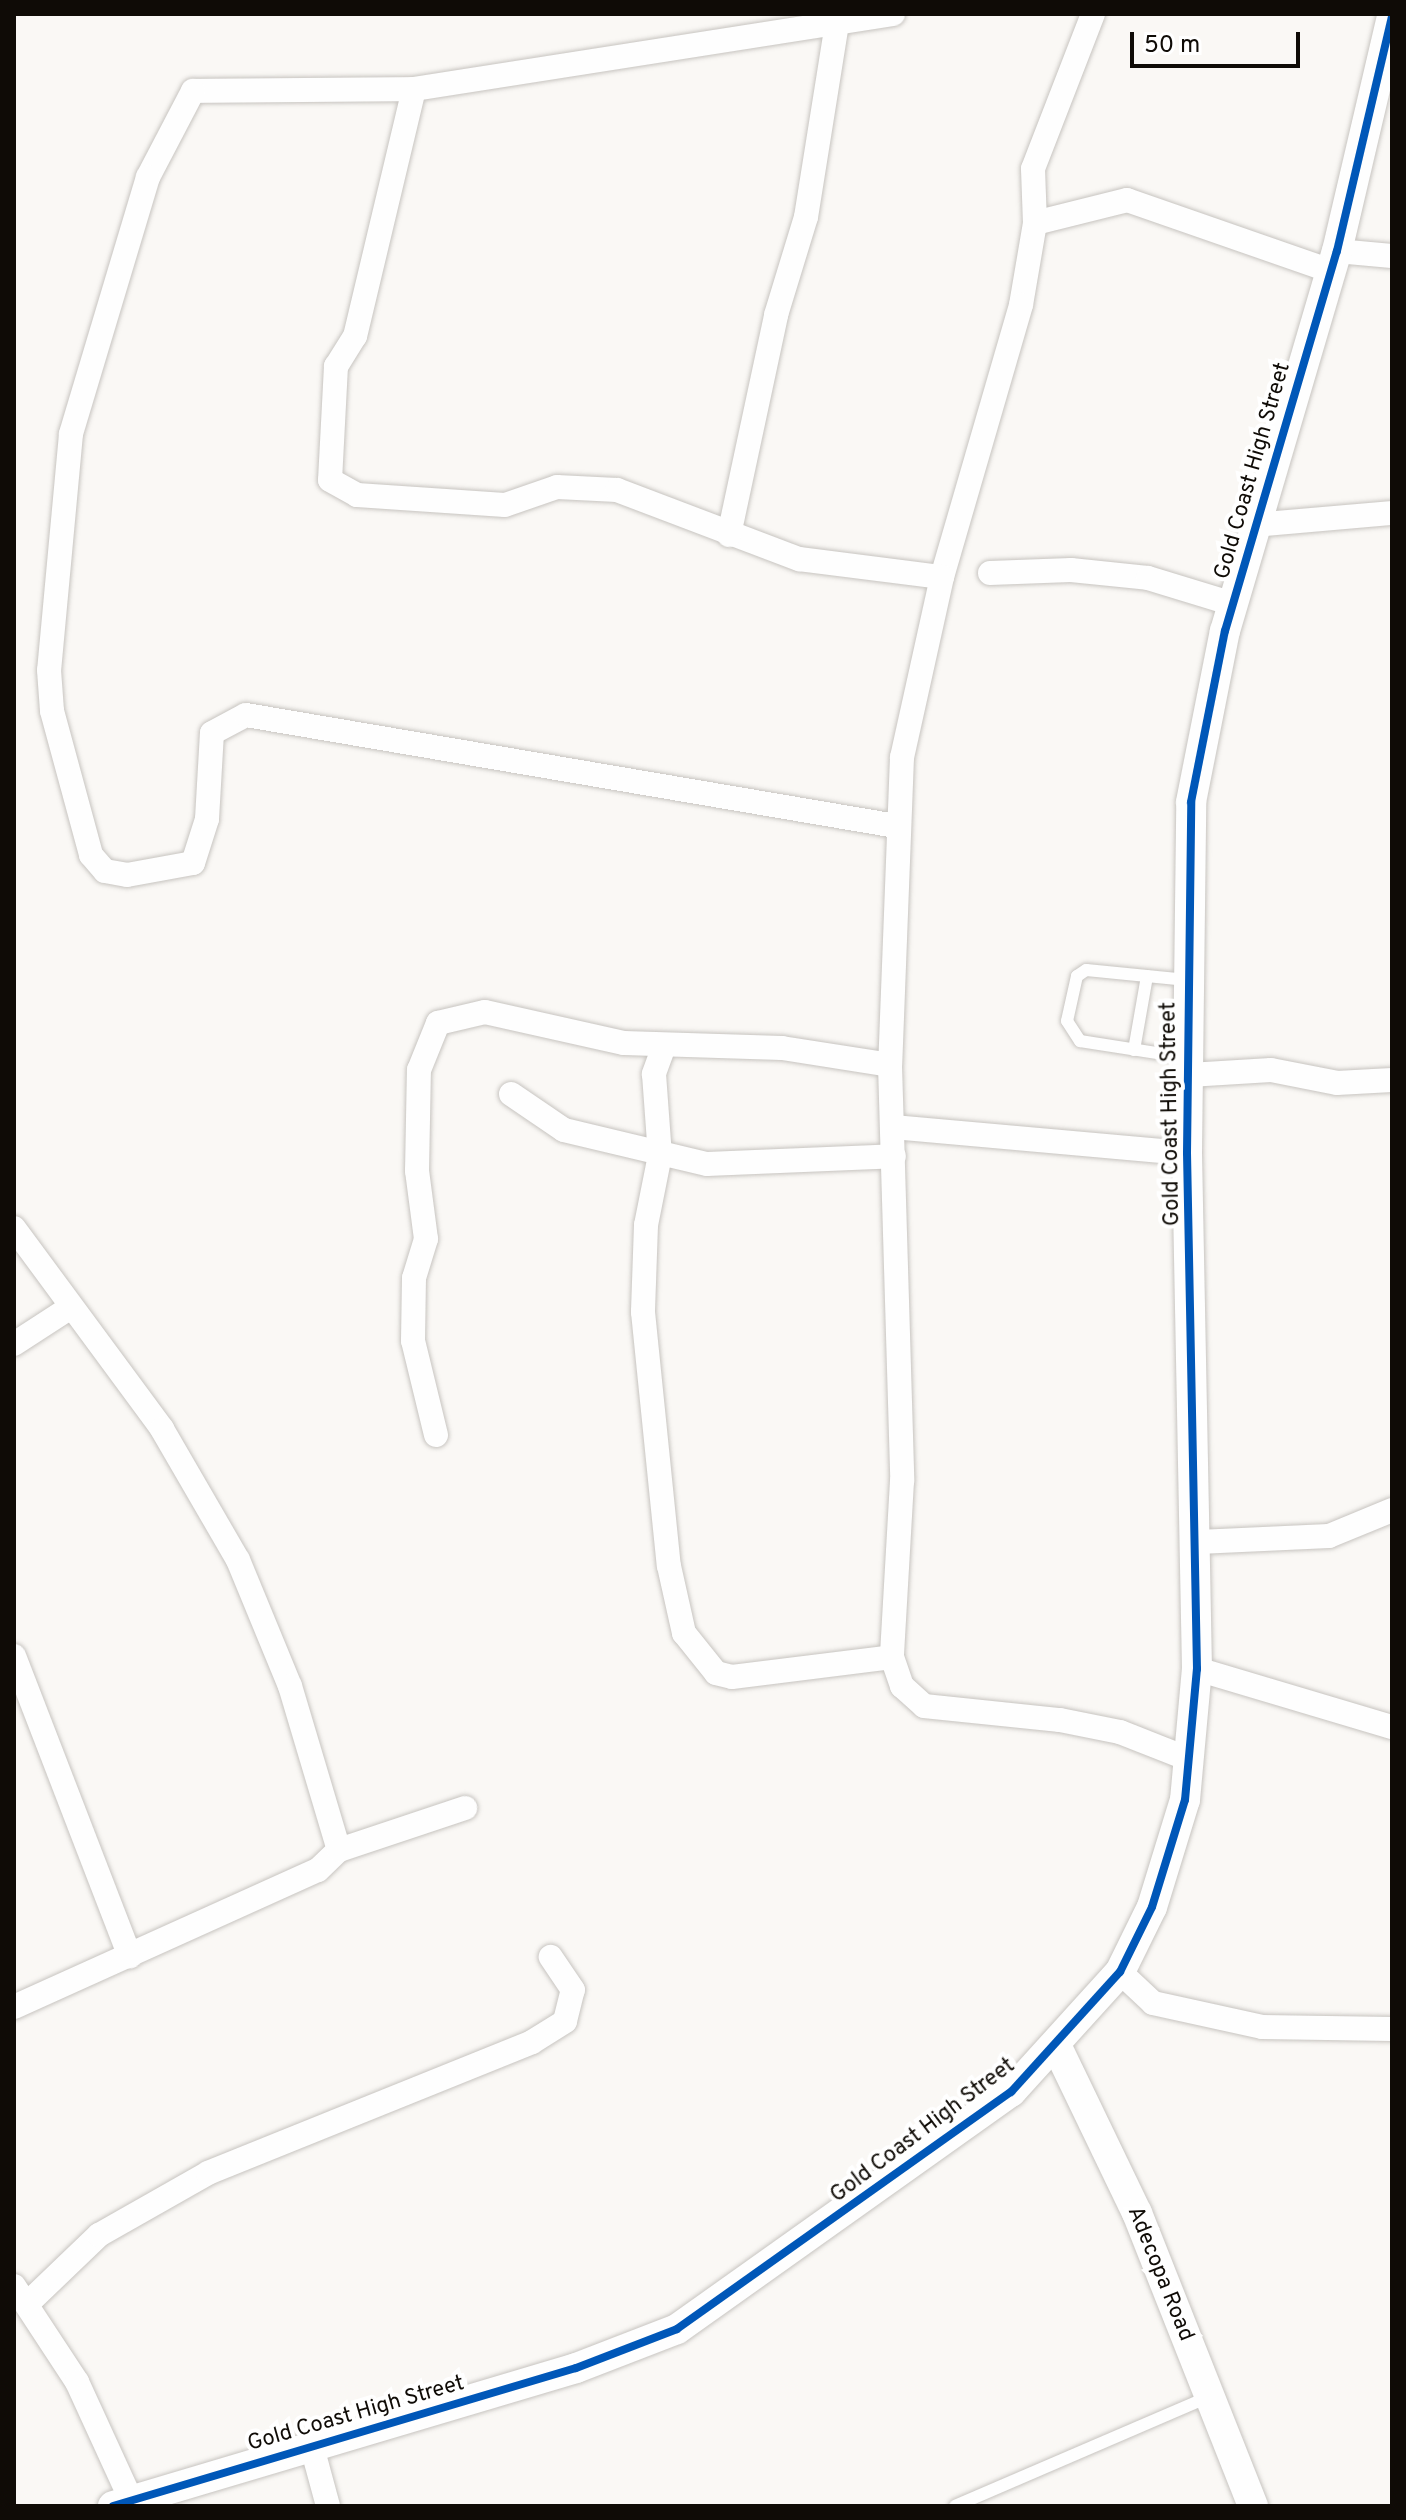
<!DOCTYPE html>
<style>
body{margin:0}
#map{position:relative;width:1406px;height:2520px;overflow:hidden;background:#faf8f5;font-family:Overpass,sans-serif}
div>[style]{position:absolute}
.roads{filter:drop-shadow(0 0 2px #c7c4c0) drop-shadow(0 0 2px #c7c4c0)}
.service>*{height:12px;margin:-6px;padding:0 6px;transform-origin:6px;border-radius:6px;background:#fefefe}
.minor>*{height:24px;margin:-12px;padding:0 12px;transform-origin:12px;border-radius:12px;background:#fefefe}
.tertiary>*{height:30px;margin:-15px;padding:0 15px;transform-origin:15px;border-radius:15px;background:#fefefe}
.cycleway>*{height:8px;margin:-4px;padding:0 4px;transform-origin:4px;border-radius:4px;background:#0057b8}
span{translate:-50% -50%;white-space:nowrap;text-align:center;line-height:1.15;-webkit-text-stroke:8px #fff;paint-order:stroke}
.street-label{font-size:22px;color:#0f0b06}
.frame{position:absolute;inset:0;border:16px solid #0f0b06;pointer-events:none}
.scale{position:absolute;left:1130px;top:32px;width:170px;height:36px;box-sizing:border-box;border:4px solid #0f0b06;border-top:0;padding-left:10px;font-size:24px;line-height:28px;white-space:nowrap;color:#0f0b06;-webkit-text-stroke:6px #fff;paint-order:stroke}
</style>
<div id="map">
<div class="roads">
<div class="service">
<div style="left:1187px;top:980px;width:101px;rotate:-174.3deg"></div>
<div style="left:1086px;top:970px;width:11px;rotate:146deg"></div>
<div style="left:1077px;top:976px;width:46px;rotate:102.5deg"></div>
<div style="left:1067px;top:1021px;width:24px;rotate:57deg"></div>
<div style="left:1080px;top:1041px;width:109px;rotate:8.9deg"></div>
<div style="left:1134px;top:1050px;width:75px;rotate:-80deg"></div>
<div style="left:955px;top:2506px;width:278px;rotate:-23.3deg"></div>
</div>
<div class="minor">
<div style="left:893px;top:14px;width:485px;rotate:171.1deg"></div>
<div style="left:414px;top:89px;width:221px;rotate:179.5deg"></div>
<div style="left:193px;top:91px;width:97px;rotate:117.6deg"></div>
<div style="left:148px;top:177px;width:268px;rotate:106.7deg"></div>
<div style="left:71px;top:434px;width:237px;rotate:95.3deg"></div>
<div style="left:49px;top:670px;width:41px;rotate:85.8deg"></div>
<div style="left:52px;top:711px;width:149px;rotate:74.8deg"></div>
<div style="left:91px;top:855px;width:21px;rotate:49deg"></div>
<div style="left:105px;top:871px;width:22px;rotate:10deg"></div>
<div style="left:127px;top:875px;width:67px;rotate:-10.3deg"></div>
<div style="left:193px;top:863px;width:46px;rotate:-72.3deg"></div>
<div style="left:207px;top:819px;width:86px;rotate:-86.7deg"></div>
<div style="left:212px;top:733px;width:38px;rotate:-28deg"></div>
<div style="left:246px;top:715px;width:659px;rotate:9.69deg"></div>
<div style="left:1093px;top:14px;width:166px;rotate:111.2deg"></div>
<div style="left:1033px;top:169px;width:54px;rotate:87.9deg"></div>
<div style="left:1035px;top:223px;width:83px;rotate:99.7deg"></div>
<div style="left:1021px;top:305px;width:283px;rotate:106.2deg"></div>
<div style="left:942px;top:577px;width:184px;rotate:102.5deg"></div>
<div style="left:902px;top:757px;width:308px;rotate:92.2deg"></div>
<div style="left:890px;top:1065px;width:416px;rotate:88.3deg"></div>
<div style="left:902px;top:1481px;width:176px;rotate:93.3deg"></div>
<div style="left:892px;top:1657px;width:31px;rotate:71deg"></div>
<div style="left:902px;top:1686px;width:30px;rotate:42deg"></div>
<div style="left:924px;top:1706px;width:137px;rotate:5.9deg"></div>
<div style="left:1060px;top:1720px;width:61px;rotate:11.3deg"></div>
<div style="left:1120px;top:1732px;width:76px;rotate:21.5deg"></div>
<div style="left:414px;top:89px;width:254px;rotate:103.4deg"></div>
<div style="left:355px;top:336px;width:36px;rotate:122deg"></div>
<div style="left:336px;top:366px;width:114px;rotate:93deg"></div>
<div style="left:330px;top:480px;width:31px;rotate:29deg"></div>
<div style="left:357px;top:495px;width:148px;rotate:3.9deg"></div>
<div style="left:505px;top:505px;width:55px;rotate:-19.1deg"></div>
<div style="left:557px;top:487px;width:60px;rotate:2.9deg"></div>
<div style="left:617px;top:490px;width:195px;rotate:20.8deg"></div>
<div style="left:799px;top:559px;width:144px;rotate:7.2deg"></div>
<div style="left:1035px;top:223px;width:95px;rotate:-14deg"></div>
<div style="left:1127px;top:200px;width:216px;rotate:19.2deg"></div>
<div style="left:1337px;top:251px;width:55px;rotate:5.2deg"></div>
<div style="left:1254px;top:525px;width:139px;rotate:-5deg"></div>
<div style="left:729px;top:535px;width:225px;rotate:-77.9deg"></div>
<div style="left:776px;top:315px;width:102px;rotate:-73deg"></div>
<div style="left:806px;top:217px;width:195px;rotate:-80.9deg"></div>
<div style="left:990px;top:573px;width:81px;rotate:-2.1deg"></div>
<div style="left:1071px;top:570px;width:77px;rotate:5.9deg"></div>
<div style="left:1148px;top:578px;width:89px;rotate:17deg"></div>
<div style="left:664px;top:1046px;width:30px;rotate:110deg"></div>
<div style="left:654px;top:1074px;width:81px;rotate:85.8deg"></div>
<div style="left:660px;top:1155px;width:71px;rotate:101.3deg"></div>
<div style="left:646px;top:1225px;width:87px;rotate:92deg"></div>
<div style="left:643px;top:1312px;width:255px;rotate:84.2deg"></div>
<div style="left:669px;top:1566px;width:69px;rotate:77.4deg"></div>
<div style="left:684px;top:1633px;width:51px;rotate:51.3deg"></div>
<div style="left:716px;top:1673px;width:16px;rotate:14deg"></div>
<div style="left:732px;top:1677px;width:161px;rotate:-7.1deg"></div>
<div style="left:1189px;top:1075px;width:82px;rotate:-3.5deg"></div>
<div style="left:1271px;top:1070px;width:67px;rotate:11.1deg"></div>
<div style="left:1337px;top:1083px;width:55px;rotate:-3.1deg"></div>
<div style="left:511px;top:1094px;width:64px;rotate:34.2deg"></div>
<div style="left:564px;top:1130px;width:147px;rotate:13.4deg"></div>
<div style="left:707px;top:1164px;width:187px;rotate:-2.4deg"></div>
<div style="left:893px;top:1127px;width:295px;rotate:5.1deg"></div>
<div style="left:14px;top:1228px;width:250px;rotate:53.6deg"></div>
<div style="left:162px;top:1429px;width:151px;rotate:59.9deg"></div>
<div style="left:238px;top:1560px;width:136px;rotate:67.6deg"></div>
<div style="left:290px;top:1686px;width:171px;rotate:73.4deg"></div>
<div style="left:14px;top:1344px;width:68px;rotate:-33deg"></div>
<div style="left:436px;top:1435px;width:97px;rotate:-103.7deg"></div>
<div style="left:413px;top:1341px;width:63px;rotate:-89.1deg"></div>
<div style="left:414px;top:1278px;width:41px;rotate:-72.9deg"></div>
<div style="left:426px;top:1239px;width:69px;rotate:-97.5deg"></div>
<div style="left:417px;top:1171px;width:101px;rotate:-88.9deg"></div>
<div style="left:419px;top:1070px;width:51px;rotate:-68deg"></div>
<div style="left:438px;top:1023px;width:48px;rotate:-13.2deg"></div>
<div style="left:485px;top:1012px;width:142px;rotate:12.6deg"></div>
<div style="left:624px;top:1043px;width:158px;rotate:1.8deg"></div>
<div style="left:782px;top:1048px;width:109px;rotate:8.9deg"></div>
<div style="left:1198px;top:1542px;width:131px;rotate:-2.6deg"></div>
<div style="left:1329px;top:1536px;width:68px;rotate:-22.4deg"></div>
<div style="left:14px;top:1656px;width:322px;rotate:68.9deg"></div>
<div style="left:1197px;top:1669px;width:203px;rotate:16.6deg"></div>
<div style="left:1120px;top:1972px;width:45px;rotate:43.2deg"></div>
<div style="left:1153px;top:2003px;width:112px;rotate:12.4deg"></div>
<div style="left:1262px;top:2027px;width:130px;rotate:0.9deg"></div>
<div style="left:14px;top:2007px;width:333px;rotate:-24.3deg"></div>
<div style="left:318px;top:1870px;width:29px;rotate:-44deg"></div>
<div style="left:339px;top:1850px;width:133px;rotate:-18.4deg"></div>
<div style="left:14px;top:2286px;width:115px;rotate:56.7deg"></div>
<div style="left:77px;top:2382px;width:130px;rotate:65.4deg"></div>
<div style="left:27px;top:2304px;width:100px;rotate:-43.8deg"></div>
<div style="left:99px;top:2235px;width:125px;rotate:-29.6deg"></div>
<div style="left:208px;top:2173px;width:349px;rotate:-22deg"></div>
<div style="left:532px;top:2042px;width:39px;rotate:-32deg"></div>
<div style="left:565px;top:2021px;width:32px;rotate:-76deg"></div>
<div style="left:573px;top:1990px;width:40px;rotate:-124deg"></div>
<div style="left:312px;top:2447px;width:61px;rotate:74.8deg"></div>
</div>
<div class="tertiary">
<div style="left:1057px;top:2047px;width:184px;rotate:64.3deg"></div>
<div style="left:1137px;top:2213px;width:315px;rotate:68.4deg"></div>
<div style="left:113px;top:2506px;width:483px;rotate:-16.6deg"></div>
<div style="left:576px;top:2368px;width:108px;rotate:-21.1deg"></div>
<div style="left:677px;top:2329px;width:410px;rotate:-35.4deg"></div>
<div style="left:1011px;top:2092px;width:162px;rotate:-47.8deg"></div>
<div style="left:1120px;top:1972px;width:72px;rotate:-63.8deg"></div>
<div style="left:1152px;top:1907px;width:112px;rotate:-72.9deg"></div>
<div style="left:1185px;top:1800px;width:132px;rotate:-84.8deg"></div>
<div style="left:1197px;top:1669px;width:516px;rotate:-91.11deg"></div>
<div style="left:1187px;top:1153px;width:351px;rotate:-89.3deg"></div>
<div style="left:1191px;top:802px;width:174px;rotate:-78.8deg"></div>
<div style="left:1225px;top:631px;width:396px;rotate:-73.6deg"></div>
<div style="left:1337px;top:251px;width:240px;rotate:-76.8deg"></div>
</div>
</div>
<div class="cycleway">
<div style="left:113px;top:2506px;width:483px;rotate:-16.6deg"></div>
<div style="left:576px;top:2368px;width:108px;rotate:-21.1deg"></div>
<div style="left:677px;top:2329px;width:410px;rotate:-35.4deg"></div>
<div style="left:1011px;top:2092px;width:162px;rotate:-47.8deg"></div>
<div style="left:1120px;top:1972px;width:72px;rotate:-63.8deg"></div>
<div style="left:1152px;top:1907px;width:112px;rotate:-72.9deg"></div>
<div style="left:1185px;top:1800px;width:132px;rotate:-84.8deg"></div>
<div style="left:1197px;top:1669px;width:516px;rotate:-91.11deg"></div>
<div style="left:1187px;top:1153px;width:351px;rotate:-89.3deg"></div>
<div style="left:1191px;top:802px;width:174px;rotate:-78.8deg"></div>
<div style="left:1225px;top:631px;width:396px;rotate:-73.6deg"></div>
<div style="left:1337px;top:251px;width:240px;rotate:-76.8deg"></div>
</div>
<div class="street-label">
<span style="left:1253px;top:471px;rotate:-74deg">Gold Coast High Street</span>
<span style="left:1171px;top:1114px;rotate:-91deg">Gold Coast High Street</span>
<span style="left:923px;top:2131px;rotate:-37deg">Gold Coast High Street</span>
<span style="left:1160px;top:2274px;rotate:68deg">Adecopa Road</span>
<span style="left:356px;top:2414px;rotate:-16deg">Gold Coast High Street</span>
</div>
<div class="frame"></div>
<div class="scale">50 m</div>
</div>
